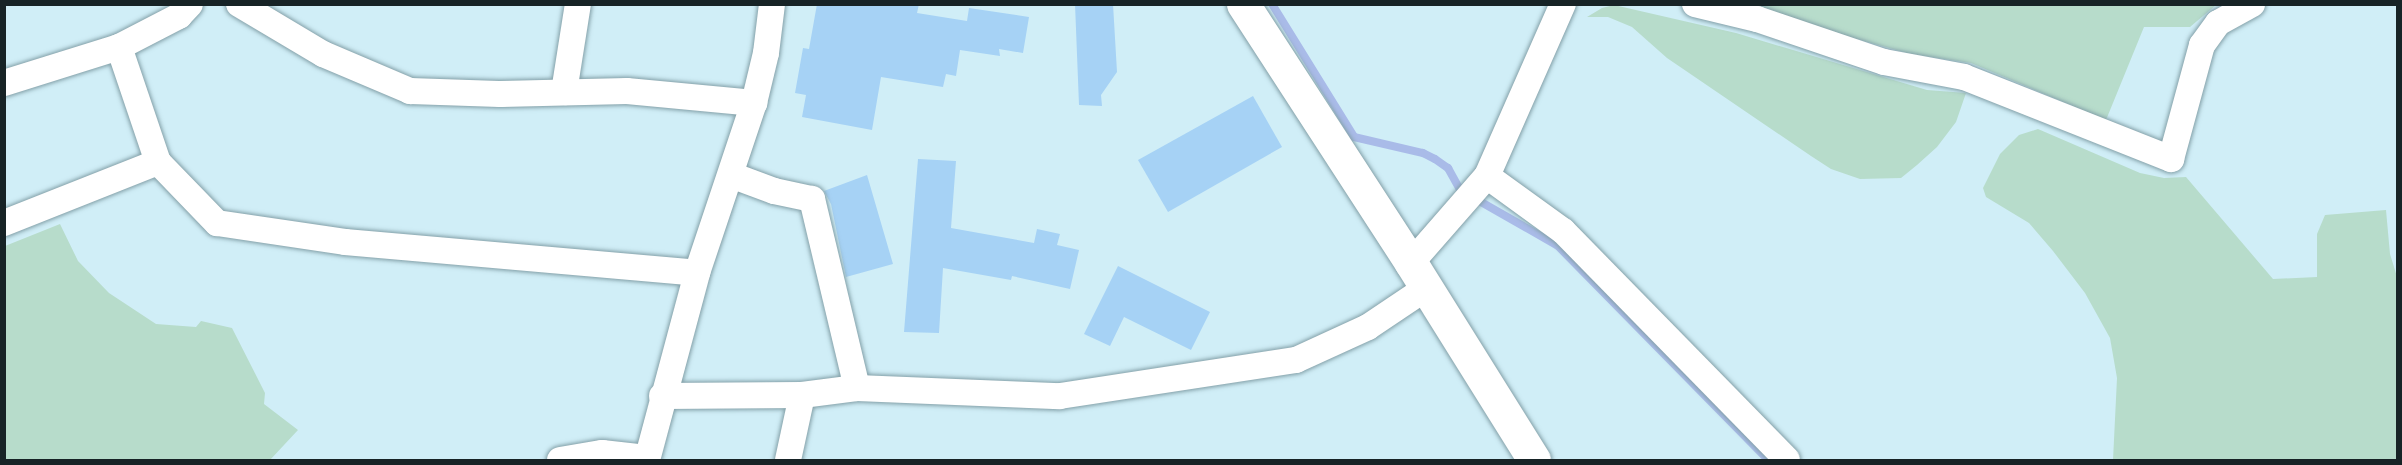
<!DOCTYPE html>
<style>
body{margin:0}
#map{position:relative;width:2402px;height:465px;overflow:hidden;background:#d0eef7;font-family:"IBM Plex Sans",sans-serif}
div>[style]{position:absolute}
.green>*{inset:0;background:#b7dccb}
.stream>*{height:8px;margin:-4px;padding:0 4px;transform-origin:4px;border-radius:4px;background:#a9bbe8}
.building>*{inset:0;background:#a6d2f5}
.roads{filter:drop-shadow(0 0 2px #83a0a8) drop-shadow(0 0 2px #83a0a8)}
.street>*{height:26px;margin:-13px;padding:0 13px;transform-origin:13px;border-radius:13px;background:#fff}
.secondary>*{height:33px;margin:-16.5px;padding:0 16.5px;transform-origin:16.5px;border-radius:16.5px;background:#fff}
span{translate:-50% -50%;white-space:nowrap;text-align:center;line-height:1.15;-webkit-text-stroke:4.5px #e7f9fe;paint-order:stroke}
.frame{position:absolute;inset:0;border:6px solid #172326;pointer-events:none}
</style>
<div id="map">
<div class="green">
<div style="clip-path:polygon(1614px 5px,1736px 33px,1927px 90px,1966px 93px,1956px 122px,1937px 147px,1917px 165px,1901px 178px,1860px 179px,1831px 169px,1811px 156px,1667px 58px,1632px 27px,1608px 17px,1587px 17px,1602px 8px)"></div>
<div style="clip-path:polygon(1734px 5px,2216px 5px,2190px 27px,2144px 27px,2106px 120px,1971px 63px,1911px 54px)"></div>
<div style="clip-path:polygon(2038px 129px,2140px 173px,2164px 178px,2186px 177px,2273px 279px,2317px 277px,2317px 234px,2325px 215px,2386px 210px,2390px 254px,2398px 280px,2397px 460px,2113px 460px,2117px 378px,2110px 338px,2085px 293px,2053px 251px,2029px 223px,1986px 197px,1983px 188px,2000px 154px,2019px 135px)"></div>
<div style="clip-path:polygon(60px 224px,78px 261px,109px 293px,156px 324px,196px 327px,201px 321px,232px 328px,265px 393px,264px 404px,298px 430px,270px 460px,5px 460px,5px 246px)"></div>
</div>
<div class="stream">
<div style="left:1272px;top:4px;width:156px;rotate:58.3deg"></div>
<div style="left:1354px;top:137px;width:71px;rotate:13.1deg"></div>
<div style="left:1423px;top:153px;width:13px;rotate:27deg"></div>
<div style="left:1435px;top:159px;width:16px;rotate:35deg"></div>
<div style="left:1448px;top:168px;width:25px;rotate:61deg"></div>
<div style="left:1460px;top:190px;width:113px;rotate:29.7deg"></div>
<div style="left:1558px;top:246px;width:300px;rotate:45.5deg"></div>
</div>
<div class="building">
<div style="clip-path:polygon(817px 4px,919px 4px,917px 13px,967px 21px,969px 8px,1029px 17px,1023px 53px,999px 49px,1000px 56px,960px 50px,956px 76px,946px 74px,943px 87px,881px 77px,872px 130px,802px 117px,806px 95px,795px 93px,803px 48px,809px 49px)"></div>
<div style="clip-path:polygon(1075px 4px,1113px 4px,1117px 72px,1101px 95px,1102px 106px,1079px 105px)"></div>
<div style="clip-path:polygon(1253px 96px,1282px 147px,1168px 212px,1138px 160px)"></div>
<div style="clip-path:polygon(918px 159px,956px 161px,951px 228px,1034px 243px,1037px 229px,1060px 234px,1057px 245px,1079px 250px,1070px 289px,1012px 276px,1011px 280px,943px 268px,939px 333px,904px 332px)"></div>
<div style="clip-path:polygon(867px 175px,893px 264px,846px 277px,831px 204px,824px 191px)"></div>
<div style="clip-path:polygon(1118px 266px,1210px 312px,1191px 350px,1124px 317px,1110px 346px,1084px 334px)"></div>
</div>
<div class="roads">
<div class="street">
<div style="left:239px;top:4px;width:98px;rotate:30.8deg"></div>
<div style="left:323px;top:54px;width:95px;rotate:23deg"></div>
<div style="left:410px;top:91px;width:91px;rotate:1.9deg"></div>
<div style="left:501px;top:94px;width:126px;rotate:-1.4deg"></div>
<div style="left:627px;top:91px;width:128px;rotate:5.4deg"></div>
<div style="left:1695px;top:4px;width:64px;rotate:13.6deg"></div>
<div style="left:1757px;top:19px;width:134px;rotate:18.7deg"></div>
<div style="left:1884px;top:62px;width:81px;rotate:10.6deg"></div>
<div style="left:1964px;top:77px;width:223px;rotate:21.6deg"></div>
<div style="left:2171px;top:159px;width:118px;rotate:-74.8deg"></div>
<div style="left:2202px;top:45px;width:27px;rotate:-54deg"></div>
<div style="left:2218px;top:23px;width:39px;rotate:-29deg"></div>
<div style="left:119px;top:47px;width:68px;rotate:-27.3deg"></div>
<div style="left:179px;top:16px;width:16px;rotate:-47deg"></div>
<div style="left:4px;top:83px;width:121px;rotate:-17.4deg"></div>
<div style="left:119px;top:47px;width:121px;rotate:71.3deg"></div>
<div style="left:158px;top:162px;width:166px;rotate:158.4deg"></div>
<div style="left:564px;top:92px;width:89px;rotate:-81deg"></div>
<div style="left:158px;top:162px;width:85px;rotate:46deg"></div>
<div style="left:217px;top:223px;width:129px;rotate:8.4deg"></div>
<div style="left:345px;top:242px;width:353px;rotate:5deg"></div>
<div style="left:731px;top:175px;width:46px;rotate:20.4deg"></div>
<div style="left:774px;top:191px;width:39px;rotate:12deg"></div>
<div style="left:812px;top:199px;width:194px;rotate:76.6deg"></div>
<div style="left:1487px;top:176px;width:94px;rotate:35.9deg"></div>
<div style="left:1563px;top:231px;width:320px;rotate:45.6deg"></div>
<div style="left:1411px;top:263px;width:116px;rotate:-48.9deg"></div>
<div style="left:1487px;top:176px;width:188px;rotate:-66.2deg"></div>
<div style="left:662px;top:396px;width:140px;rotate:-0.4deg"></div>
<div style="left:802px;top:395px;width:55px;rotate:-7.3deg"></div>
<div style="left:857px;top:388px;width:203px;rotate:2.3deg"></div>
<div style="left:1060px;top:396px;width:239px;rotate:-8.7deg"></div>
<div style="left:1296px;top:360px;width:79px;rotate:-24.6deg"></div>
<div style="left:1368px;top:327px;width:70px;rotate:-33.9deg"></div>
<div style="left:560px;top:460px;width:43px;rotate:-9.5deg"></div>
<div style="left:602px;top:453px;width:45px;rotate:6.3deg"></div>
<div style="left:647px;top:460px;width:194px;rotate:-75deg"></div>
<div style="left:697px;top:273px;width:179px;rotate:-71.5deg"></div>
<div style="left:754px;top:103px;width:51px;rotate:-76.5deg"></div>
<div style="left:766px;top:53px;width:49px;rotate:-83deg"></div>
<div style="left:788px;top:460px;width:66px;rotate:-77.8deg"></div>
</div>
<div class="secondary">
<div style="left:1243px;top:4px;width:309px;rotate:57deg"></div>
<div style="left:1411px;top:263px;width:232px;rotate:58deg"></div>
</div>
</div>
<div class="frame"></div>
</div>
